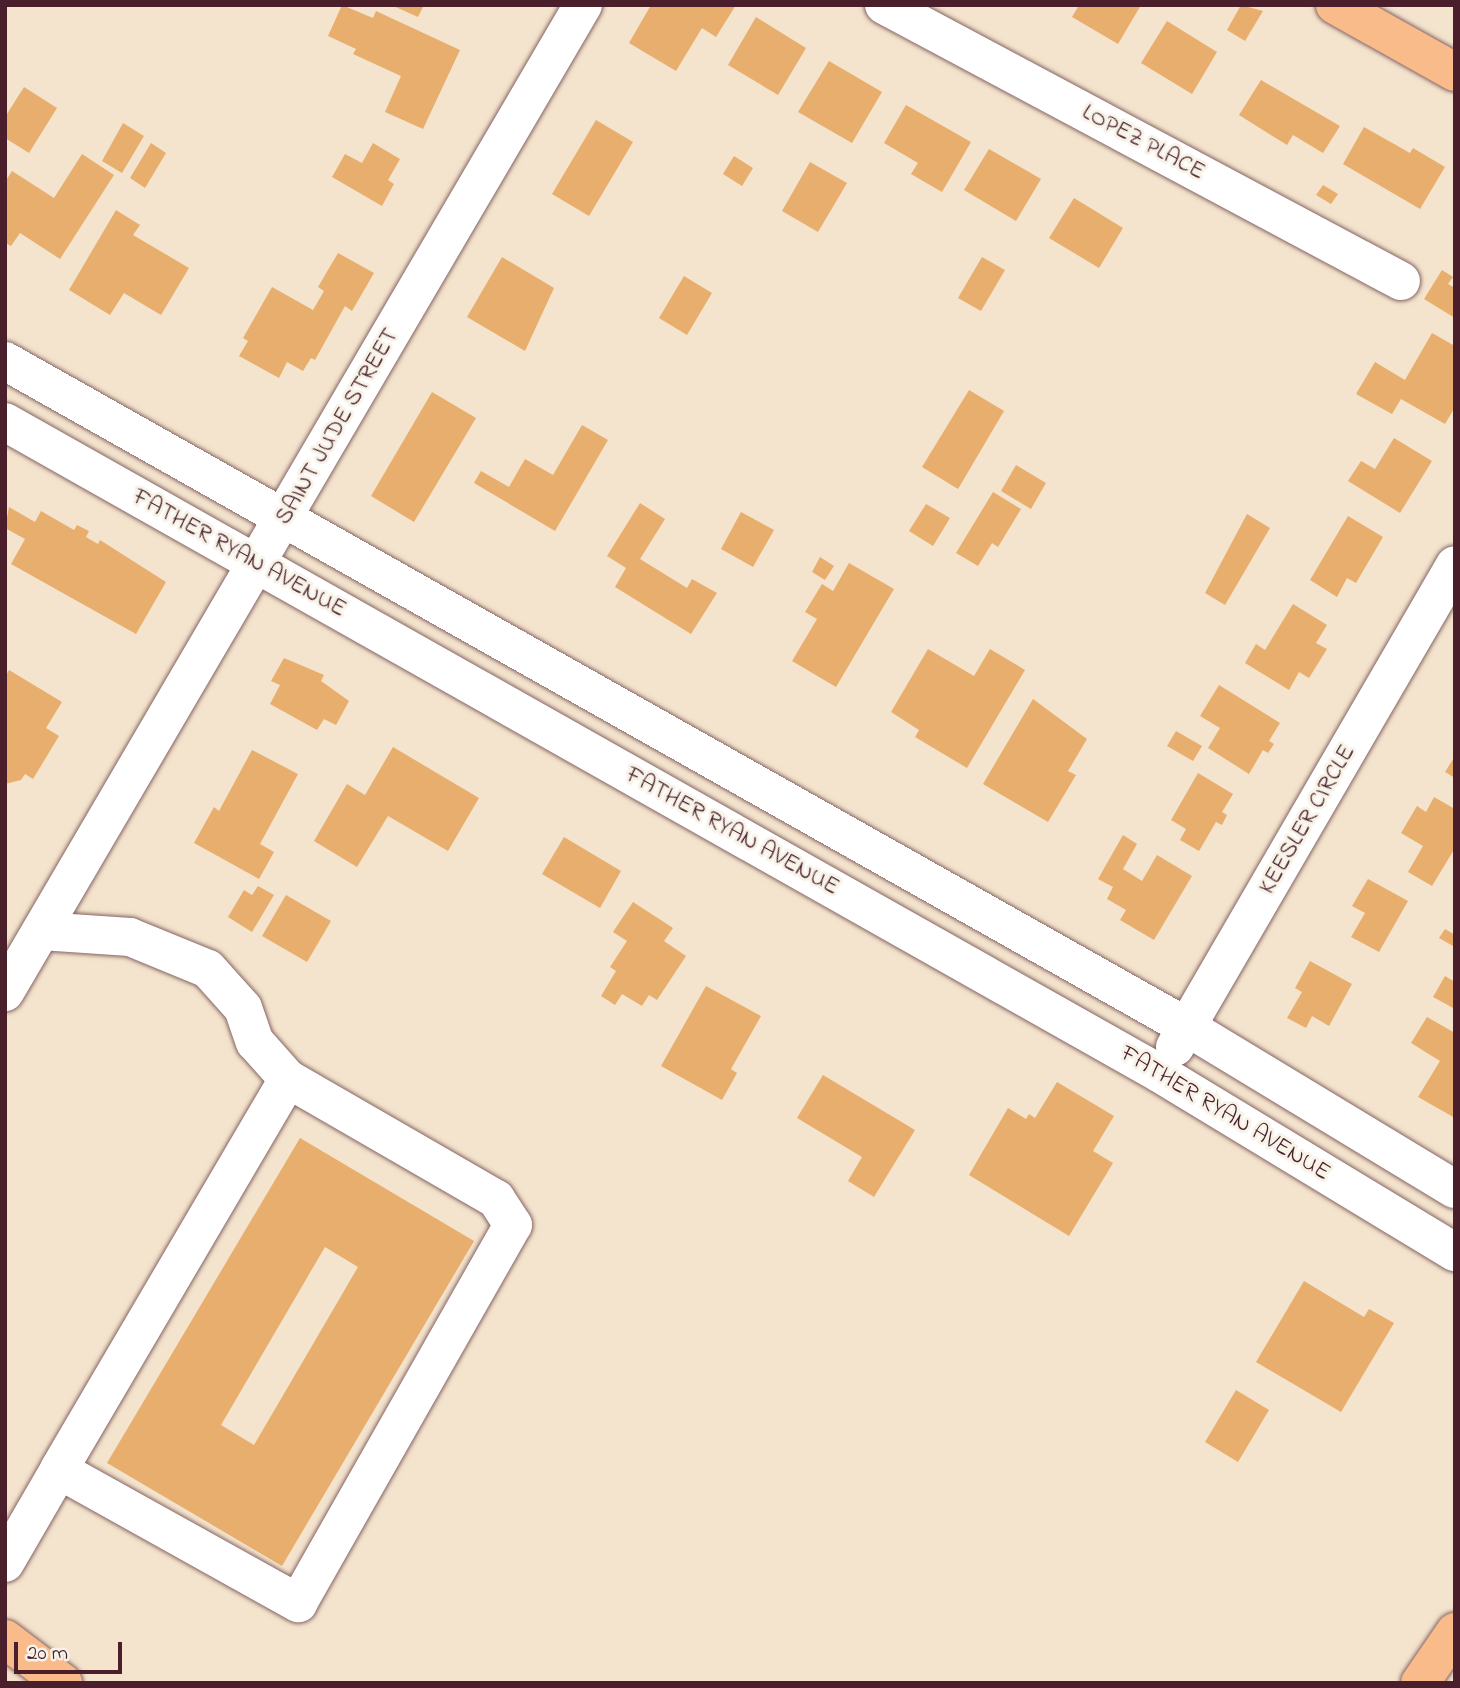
<!DOCTYPE html>
<style>
body{margin:0}
#map{position:relative;width:1460px;height:1688px;overflow:hidden;background:#f4e4cd;font-family:"Indie Flower",sans-serif}
div>[style]{position:absolute}
.building>*{inset:0;background:#e8ae6d}
.roads{filter:drop-shadow(0 0 2px #866464) drop-shadow(0 0 2px #866464)}
.minor>*{height:38px;margin:-19px;padding:0 19px;transform-origin:19px;border-radius:19px;background:#fff}
.major>*{height:38px;margin:-19px;padding:0 19px;transform-origin:19px;border-radius:19px;background:#fabb8b}
span{translate:-50% -50%;white-space:nowrap;text-align:center;line-height:1.15;-webkit-text-stroke:6px #f7f3e8;paint-order:stroke}
.street-label{font-size:24px;color:#4a1f2b}
.frame{position:absolute;inset:0;border:7px solid #4a1f2b;pointer-events:none}
.scale{position:absolute;left:14px;top:1642px;width:108px;height:32px;box-sizing:border-box;border:4px solid #4a1f2b;border-top:0;padding-left:9px;font-size:21px;line-height:24px;white-space:nowrap;color:#4a1f2b;-webkit-text-stroke:5px #f7f3e8;paint-order:stroke}
</style>
<div id="map">
<div class="building">
<div style="clip-path:polygon(342px 5px,373px 18px,376px 11px,460px 50px,423px 129px,385px 112px,401px 76px,353px 54px,356px 49px,328px 36px)"></div>
<div style="clip-path:polygon(391px 5px,424px 5px,418px 17px)"></div>
<div style="clip-path:polygon(651px 5px,736px 5px,716px 37px,702px 28px,676px 71px,629px 43px)"></div>
<div style="clip-path:polygon(1079px 5px,1141px 5px,1118px 44px,1072px 17px)"></div>
<div style="clip-path:polygon(1241px 5px,1263px 11px,1245px 41px,1227px 30px)"></div>
<div style="clip-path:polygon(756px 17px,806px 48px,778px 95px,728px 65px)"></div>
<div style="clip-path:polygon(1167px 21px,1217px 52px,1192px 94px,1141px 63px)"></div>
<div style="clip-path:polygon(829px 61px,882px 92px,852px 143px,798px 112px)"></div>
<div style="clip-path:polygon(1261px 80px,1340px 126px,1323px 153px,1293px 135px,1287px 145px,1239px 115px)"></div>
<div style="clip-path:polygon(24px 87px,57px 108px,29px 153px,5px 138px,5px 117px)"></div>
<div style="clip-path:polygon(906px 105px,971px 142px,942px 192px,911px 174px,918px 163px,884px 143px)"></div>
<div style="clip-path:polygon(596px 120px,633px 142px,589px 216px,552px 194px)"></div>
<div style="clip-path:polygon(123px 123px,144px 136px,122px 173px,102px 161px)"></div>
<div style="clip-path:polygon(1364px 127px,1410px 153px,1413px 148px,1445px 167px,1420px 209px,1343px 164px)"></div>
<div style="clip-path:polygon(151px 143px,166px 153px,145px 188px,130px 178px)"></div>
<div style="clip-path:polygon(373px 143px,400px 159px,388px 180px,394px 184px,382px 206px,332px 177px,345px 154px,362px 163px)"></div>
<div style="clip-path:polygon(989px 149px,1041px 179px,1016px 221px,964px 190px)"></div>
<div style="clip-path:polygon(82px 154px,114px 175px,60px 259px,20px 233px,11px 246px,5px 243px,5px 182px,12px 171px,54px 198px)"></div>
<div style="clip-path:polygon(734px 156px,753px 168px,742px 186px,723px 174px)"></div>
<div style="clip-path:polygon(810px 162px,847px 183px,818px 232px,782px 211px)"></div>
<div style="clip-path:polygon(1323px 185px,1338px 194px,1331px 204px,1316px 195px)"></div>
<div style="clip-path:polygon(1074px 198px,1123px 228px,1099px 268px,1049px 238px)"></div>
<div style="clip-path:polygon(116px 210px,140px 225px,133px 235px,189px 268px,161px 315px,124px 293px,110px 315px,69px 290px)"></div>
<div style="clip-path:polygon(338px 253px,374px 273px,352px 311px,345px 306px,315px 360px,311px 358px,303px 371px,287px 362px,279px 378px,239px 356px,248px 341px,243px 338px,272px 287px,313px 310px,324px 291px,318px 287px)"></div>
<div style="clip-path:polygon(502px 257px,554px 288px,525px 351px,467px 317px)"></div>
<div style="clip-path:polygon(982px 257px,1005px 270px,981px 311px,958px 298px)"></div>
<div style="clip-path:polygon(1442px 270px,1453px 277px,1448px 284px,1455px 288px,1455px 318px,1424px 299px)"></div>
<div style="clip-path:polygon(684px 276px,712px 293px,687px 335px,659px 318px)"></div>
<div style="clip-path:polygon(1432px 333px,1455px 346px,1455px 407px,1445px 424px,1401px 399px,1392px 414px,1356px 394px,1375px 362px,1405px 380px)"></div>
<div style="clip-path:polygon(969px 390px,1004px 411px,958px 489px,922px 467px)"></div>
<div style="clip-path:polygon(432px 392px,476px 418px,414px 522px,371px 496px)"></div>
<div style="clip-path:polygon(582px 425px,608px 440px,555px 531px,474px 483px,481px 471px,509px 487px,525px 459px,553px 475px)"></div>
<div style="clip-path:polygon(1394px 438px,1432px 461px,1400px 513px,1348px 481px,1361px 461px,1375px 469px)"></div>
<div style="clip-path:polygon(1016px 465px,1046px 483px,1031px 509px,1001px 491px)"></div>
<div style="clip-path:polygon(993px 492px,1021px 509px,998px 547px,992px 543px,978px 566px,956px 553px)"></div>
<div style="clip-path:polygon(640px 503px,665px 519px,640px 559px,687px 588px,692px 579px,717px 593px,691px 634px,615px 587px,626px 568px,607px 556px)"></div>
<div style="clip-path:polygon(926px 504px,950px 518px,933px 546px,909px 531px)"></div>
<div style="clip-path:polygon(9px 507px,35px 522px,41px 511px,74px 530px,77px 525px,89px 531px,86px 537px,98px 544px,100px 540px,166px 582px,136px 634px,11px 564px,25px 539px,5px 528px)"></div>
<div style="clip-path:polygon(741px 512px,774px 530px,753px 567px,721px 549px)"></div>
<div style="clip-path:polygon(1247px 514px,1270px 528px,1225px 605px,1205px 593px)"></div>
<div style="clip-path:polygon(1348px 516px,1383px 537px,1356px 583px,1347px 578px,1337px 597px,1310px 580px)"></div>
<div style="clip-path:polygon(820px 557px,834px 566px,825px 580px,812px 572px)"></div>
<div style="clip-path:polygon(849px 563px,894px 589px,836px 687px,792px 661px,817px 619px,805px 612px,822px 584px,833px 591px)"></div>
<div style="clip-path:polygon(1293px 604px,1327px 625px,1316px 643px,1327px 649px,1309px 678px,1299px 672px,1289px 690px,1245px 663px,1256px 644px,1265px 650px)"></div>
<div style="clip-path:polygon(928px 649px,974px 676px,990px 649px,1025px 670px,967px 768px,915px 737px,919px 730px,891px 712px)"></div>
<div style="clip-path:polygon(284px 658px,324px 675px,321px 681px,349px 701px,336px 725px,324px 719px,317px 730px,270px 704px,280px 685px,271px 681px)"></div>
<div style="clip-path:polygon(9px 670px,62px 702px,46px 728px,59px 736px,33px 779px,25px 774px,21px 780px,5px 784px,5px 677px)"></div>
<div style="clip-path:polygon(1219px 685px,1280px 723px,1269px 741px,1274px 744px,1268px 753px,1263px 750px,1249px 774px,1208px 748px,1220px 728px,1200px 716px)"></div>
<div style="clip-path:polygon(1033px 699px,1087px 739px,1068px 771px,1076px 775px,1048px 822px,983px 784px)"></div>
<div style="clip-path:polygon(1176px 731px,1202px 746px,1193px 761px,1167px 746px)"></div>
<div style="clip-path:polygon(393px 747px,479px 798px,448px 851px,388px 816px,357px 867px,314px 841px,347px 784px,365px 795px)"></div>
<div style="clip-path:polygon(252px 750px,298px 774px,260px 844px,274px 852px,259px 879px,194px 843px,214px 807px,219px 811px)"></div>
<div style="clip-path:polygon(1455px 756px,1455px 778px,1445px 772px)"></div>
<div style="clip-path:polygon(1198px 773px,1233px 794px,1222px 812px,1227px 815px,1222px 825px,1216px 822px,1199px 851px,1180px 840px,1186px 829px,1171px 820px)"></div>
<div style="clip-path:polygon(1434px 797px,1455px 809px,1455px 848px,1432px 886px,1408px 872px,1423px 846px,1401px 833px,1417px 806px,1426px 812px)"></div>
<div style="clip-path:polygon(1123px 835px,1137px 844px,1123px 869px,1142px 881px,1157px 855px,1192px 876px,1154px 940px,1120px 920px,1126px 910px,1107px 899px,1113px 887px,1098px 879px)"></div>
<div style="clip-path:polygon(564px 837px,621px 871px,600px 908px,542px 874px)"></div>
<div style="clip-path:polygon(1368px 879px,1408px 901px,1379px 952px,1351px 937px,1365px 913px,1352px 906px)"></div>
<div style="clip-path:polygon(258px 886px,274px 895px,252px 932px,228px 917px,244px 890px,252px 895px)"></div>
<div style="clip-path:polygon(286px 895px,331px 921px,307px 962px,262px 936px)"></div>
<div style="clip-path:polygon(633px 902px,673px 928px,664px 941px,686px 956px,657px 1000px,649px 995px,642px 1006px,622px 994px,615px 1005px,601px 996px,616px 971px,610px 967px,627px 941px,613px 932px)"></div>
<div style="clip-path:polygon(1445px 929px,1455px 935px,1453px 946px,1439px 938px)"></div>
<div style="clip-path:polygon(1310px 961px,1352px 984px,1329px 1026px,1312px 1016px,1306px 1028px,1287px 1018px,1302px 992px,1295px 988px)"></div>
<div style="clip-path:polygon(1445px 976px,1455px 982px,1455px 1009px,1433px 997px)"></div>
<div style="clip-path:polygon(706px 986px,761px 1016px,731px 1069px,737px 1073px,722px 1100px,661px 1066px)"></div>
<div style="clip-path:polygon(1427px 1017px,1455px 1033px,1455px 1118px,1418px 1097px,1440px 1061px,1411px 1043px)"></div>
<div style="clip-path:polygon(823px 1075px,915px 1130px,874px 1197px,848px 1181px,862px 1157px,797px 1118px)"></div>
<div style="clip-path:polygon(1057px 1082px,1114px 1116px,1093px 1151px,1113px 1163px,1069px 1236px,969px 1175px,1008px 1108px,1026px 1119px,1029px 1114px,1035px 1118px)"></div>
<div style="clip-path:polygon(evenodd,300px 1138px,474px 1241px,282px 1566px,107px 1463px,300px 1138px,325px 1247px,358px 1267px,254px 1445px,221px 1425px,325px 1247px)"></div>
<div style="clip-path:polygon(1304px 1281px,1364px 1317px,1369px 1309px,1394px 1323px,1341px 1412px,1256px 1362px)"></div>
<div style="clip-path:polygon(1236px 1390px,1269px 1410px,1238px 1462px,1205px 1442px)"></div>
</div>
<div class="roads">
<div class="minor">
<div style="left:884px;top:5px;width:586px;rotate:28.1deg"></div>
<div style="left:5px;top:361px;width:1357px;rotate:29.4deg"></div>
<div style="left:1187px;top:1027px;width:313px;rotate:31.2deg"></div>
<div style="left:5px;top:422px;width:1325px;rotate:29.43deg"></div>
<div style="left:1159px;top:1073px;width:346px;rotate:31.2deg"></div>
<div style="left:41px;top:931px;width:89px;rotate:3.9deg"></div>
<div style="left:130px;top:937px;width:84px;rotate:22.3deg"></div>
<div style="left:208px;top:969px;width:52px;rotate:48.1deg"></div>
<div style="left:243px;top:1008px;width:36px;rotate:71deg"></div>
<div style="left:255px;top:1042px;width:50px;rotate:48.3deg"></div>
<div style="left:288px;top:1079px;width:453px;rotate:120.4deg"></div>
<div style="left:59px;top:1470px;width:274px;rotate:29.1deg"></div>
<div style="left:298px;top:1603px;width:435px;rotate:-60.4deg"></div>
<div style="left:513px;top:1225px;width:31px;rotate:-123deg"></div>
<div style="left:496px;top:1199px;width:240px;rotate:-150deg"></div>
<div style="left:5px;top:992px;width:1144px;rotate:-59.65deg"></div>
<div style="left:1175px;top:1047px;width:557px;rotate:-59.85deg"></div>
<div style="left:5px;top:1563px;width:108px;rotate:-59.9deg"></div>
</div>
<div class="major">
<div style="left:1335px;top:5px;width:137px;rotate:29.2deg"></div>
<div style="left:5px;top:1639px;width:73px;rotate:37.2deg"></div>
<div style="left:1420px;top:1683px;width:62px;rotate:-55.5deg"></div>
</div>
</div>
<div class="street-label">
<span style="left:1143px;top:143px;rotate:28deg">LOPEZ PLACE</span>
<span style="left:338px;top:427px;rotate:-60deg">SAINT JUDE STREET</span>
<span style="left:239px;top:554px;rotate:29deg">FATHER RYAN AVENUE</span>
<span style="left:1308px;top:820px;rotate:-60deg">KEESLER CIRCLE</span>
<span style="left:732px;top:832px;rotate:29deg">FATHER RYAN AVENUE</span>
<span style="left:1225px;top:1114px;rotate:31deg">FATHER RYAN AVENUE</span>
</div>
<div class="frame"></div>
<div class="scale">20 m</div>
</div>
